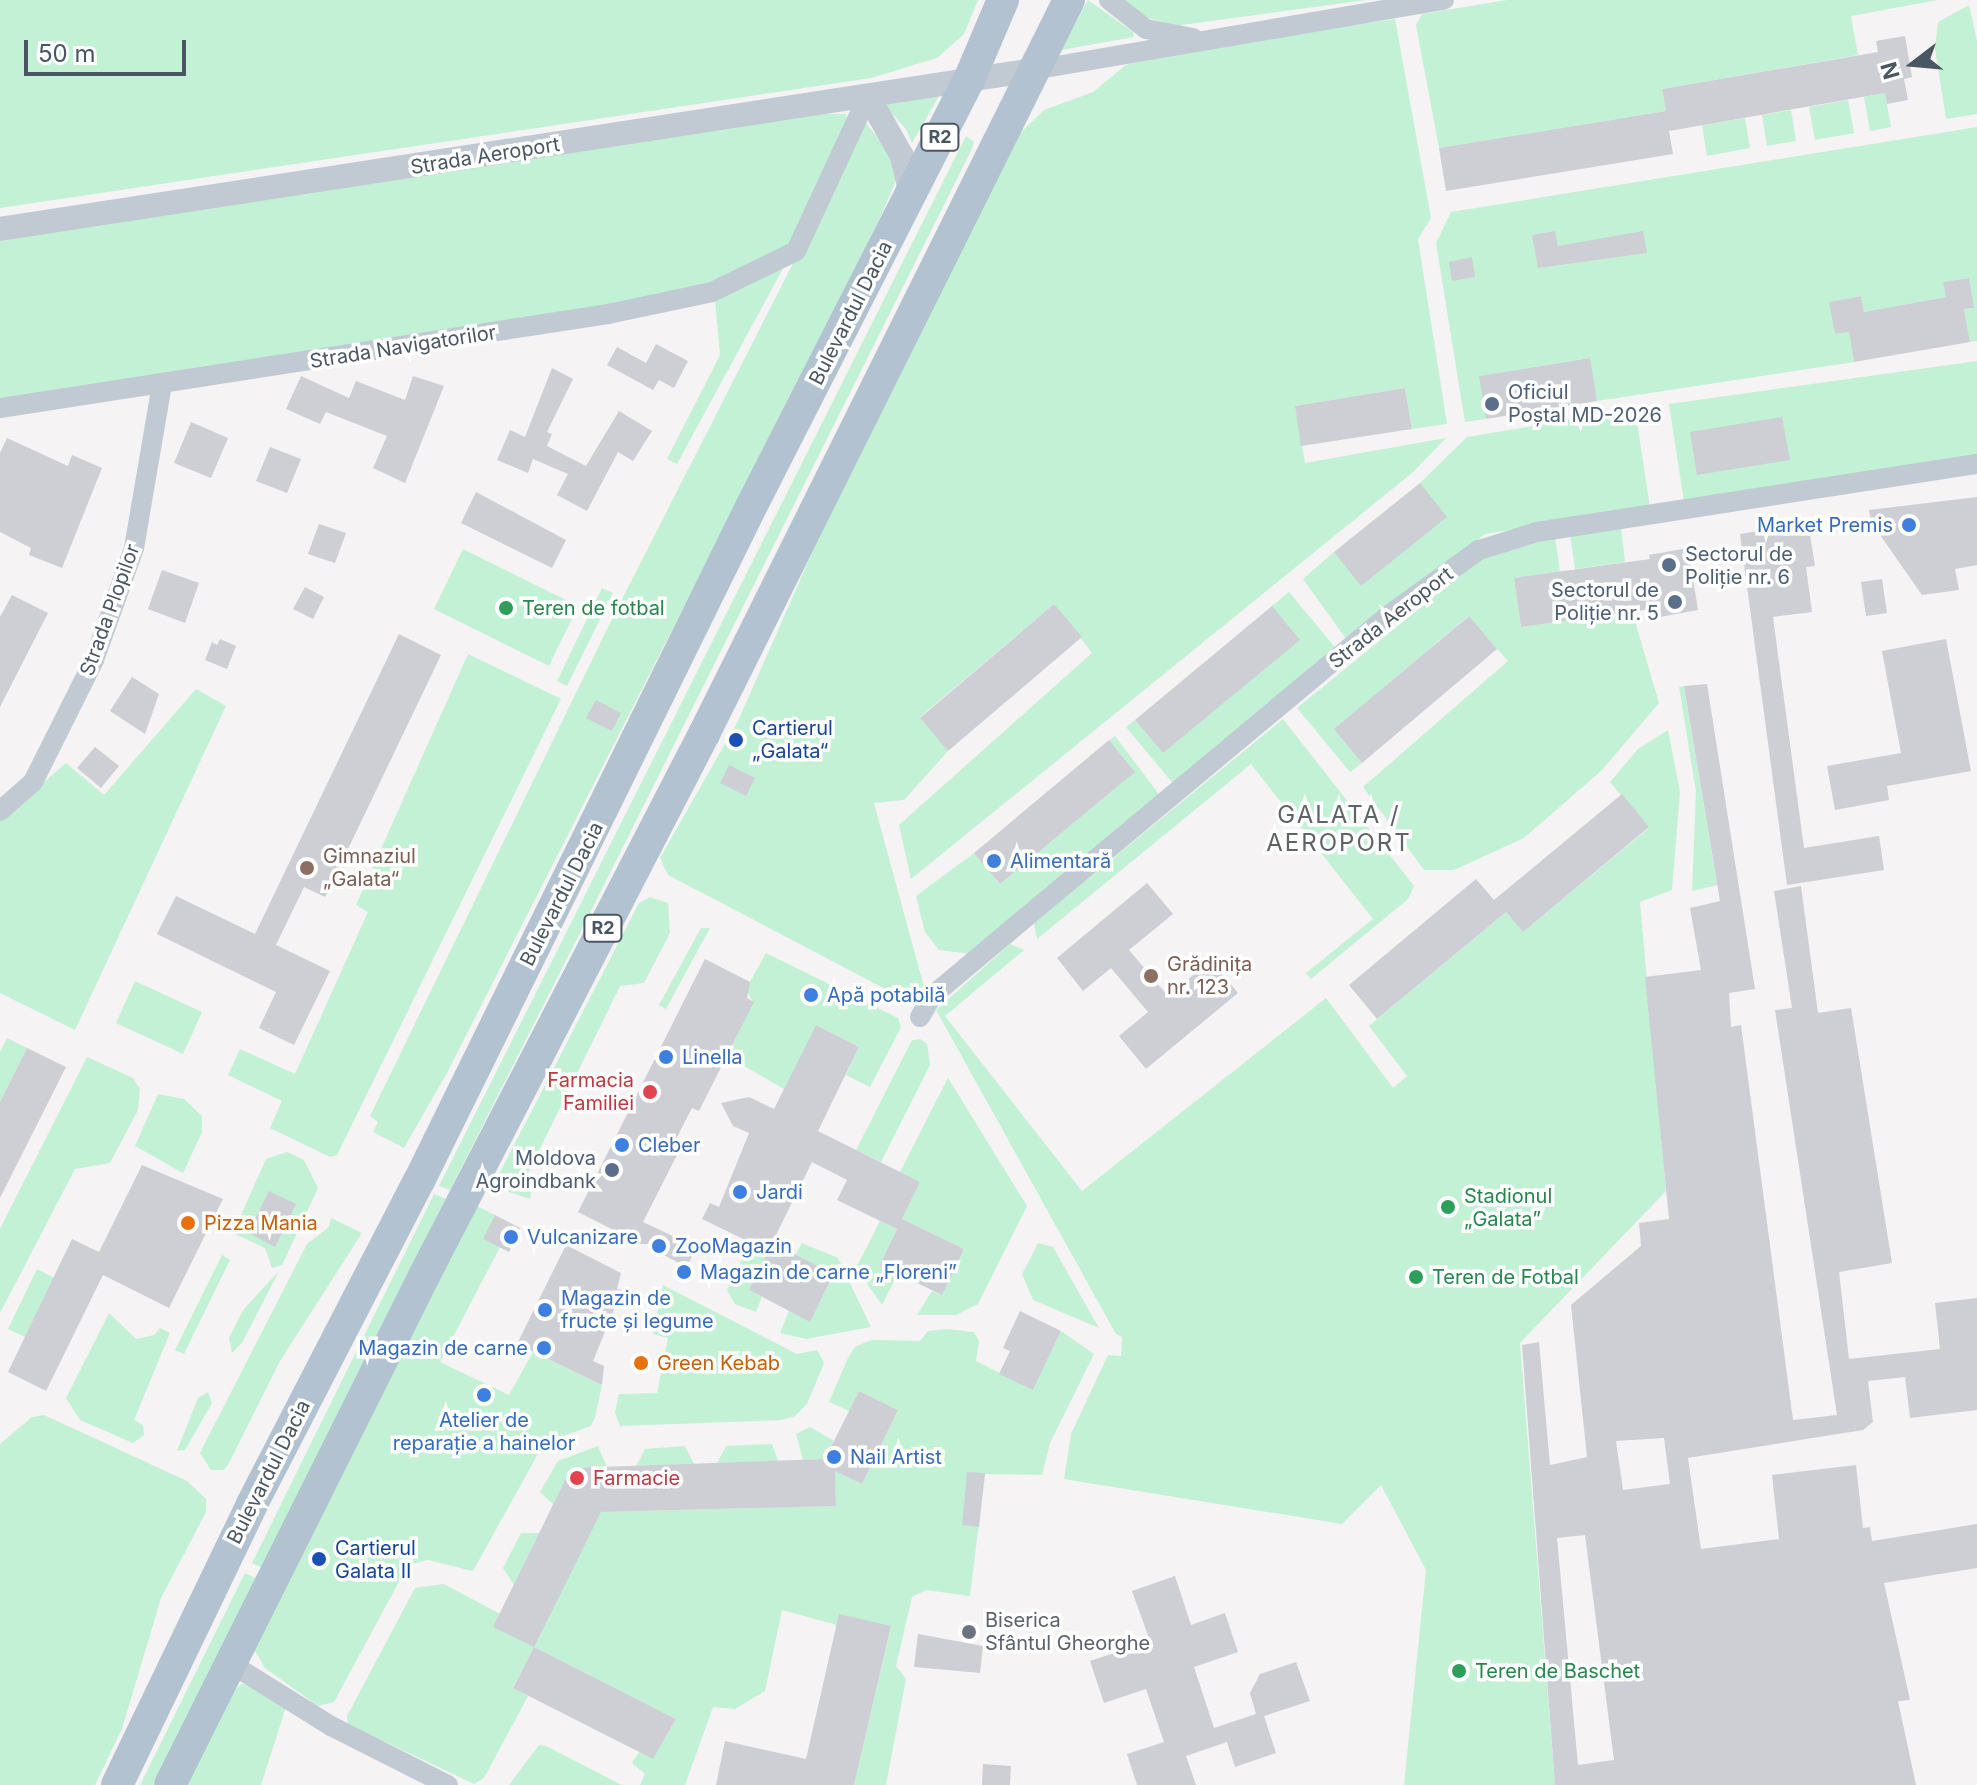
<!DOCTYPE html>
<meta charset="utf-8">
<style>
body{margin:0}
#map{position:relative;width:1977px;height:1785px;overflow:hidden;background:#f5f3f3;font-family:Inter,sans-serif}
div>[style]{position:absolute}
.green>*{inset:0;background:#c3f1d5}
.building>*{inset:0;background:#cdcfd5}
.minor>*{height:20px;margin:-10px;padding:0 10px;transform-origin:10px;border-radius:10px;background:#c1cad2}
.tertiary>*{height:24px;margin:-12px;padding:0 12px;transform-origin:12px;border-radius:12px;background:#c1cad2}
.primary>*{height:32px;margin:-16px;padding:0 16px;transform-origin:16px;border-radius:16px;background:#b3c2d1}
.dots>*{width:22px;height:22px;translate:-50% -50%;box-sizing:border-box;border:4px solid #fff;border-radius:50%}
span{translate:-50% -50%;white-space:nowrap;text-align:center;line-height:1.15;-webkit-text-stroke:7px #fff;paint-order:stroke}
.shield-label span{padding:2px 6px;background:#fff;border:2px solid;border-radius:6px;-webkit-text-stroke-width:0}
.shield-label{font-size:18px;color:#4a5661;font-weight:700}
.street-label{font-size:20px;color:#4a5661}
.service-label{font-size:20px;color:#4e5e75}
.left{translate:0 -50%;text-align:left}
.right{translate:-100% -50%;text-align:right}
.shop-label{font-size:20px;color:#366cbe}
.leisure-label{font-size:20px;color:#27864d}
.transit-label{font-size:20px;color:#164399}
.education-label{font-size:20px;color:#785e54}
.health-label{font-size:20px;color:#be3a42}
.food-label{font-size:20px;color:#c56008}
.worship-label{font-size:20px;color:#5b616d}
.quarter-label{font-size:24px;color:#5f6368;letter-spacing:2px}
.north{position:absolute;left:1873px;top:24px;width:80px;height:80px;-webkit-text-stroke:6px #fff;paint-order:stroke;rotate:254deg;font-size:22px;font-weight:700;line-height:32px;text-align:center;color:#4a5661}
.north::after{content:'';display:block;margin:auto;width:28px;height:36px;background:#4a5661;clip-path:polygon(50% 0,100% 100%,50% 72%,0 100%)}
.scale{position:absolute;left:24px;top:40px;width:162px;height:36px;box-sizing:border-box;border:4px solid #4a5661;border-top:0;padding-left:10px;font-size:24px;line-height:28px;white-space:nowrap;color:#4a5661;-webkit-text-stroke:6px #fff;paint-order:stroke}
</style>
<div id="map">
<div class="green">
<div style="clip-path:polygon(0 0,978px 0,964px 34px,937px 58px,871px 78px,0 208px)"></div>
<div style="clip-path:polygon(1088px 0,1133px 32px,1134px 37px,1061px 50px)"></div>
<div style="clip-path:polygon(1119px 0,1367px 0,1174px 26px,1143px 16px)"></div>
<div style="clip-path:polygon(1507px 0,1938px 0,1851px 16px,1858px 55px,1662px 89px,1666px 111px,1439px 148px,1416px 25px,1422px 14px)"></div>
<div style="clip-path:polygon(1969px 5px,1977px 41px,1977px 114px,1946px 119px,1935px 49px,1938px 22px)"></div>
<div style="clip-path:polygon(1395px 19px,1431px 218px,1418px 239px,1447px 424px,1412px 429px,1405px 388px,1295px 406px,1305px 463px,1446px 438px,1412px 473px,911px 879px,899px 825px,1092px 653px,1054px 604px,920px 717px,948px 751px,904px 800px,874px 803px,924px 987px,912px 1003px,668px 875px,660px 858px,738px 721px,812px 553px,1018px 135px,1044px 110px,1093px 92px,1126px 65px,1177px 52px)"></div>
<div style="clip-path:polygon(937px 93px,938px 98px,912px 143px,906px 129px,883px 104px)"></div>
<div style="clip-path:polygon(1885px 93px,1891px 127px,1870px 131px,1864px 97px)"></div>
<div style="clip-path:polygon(1848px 100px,1854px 133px,1815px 140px,1809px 107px)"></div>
<div style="clip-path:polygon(1791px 110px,1796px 141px,1767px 146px,1762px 115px)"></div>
<div style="clip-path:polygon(822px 114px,846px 114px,847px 123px,788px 245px,731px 277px,666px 297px,0 402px,0 237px)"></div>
<div style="clip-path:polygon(1745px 118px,1750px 148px,1707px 156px,1702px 125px)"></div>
<div style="clip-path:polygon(865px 122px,895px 160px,895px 183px,872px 236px,447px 1073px,404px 1148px,373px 1132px,378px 1122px,370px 1116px,614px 615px)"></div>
<div style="clip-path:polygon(1977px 127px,1977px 341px,1970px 342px,1964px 309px,1973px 308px,1968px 278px,1944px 282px,1946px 297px,1864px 312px,1861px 296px,1830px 302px,1835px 334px,1849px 332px,1854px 362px,1597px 401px,1589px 358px,1480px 376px,1486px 419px,1465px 422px,1436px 243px,1451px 212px)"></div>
<div style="clip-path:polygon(966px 136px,974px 142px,971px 151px,591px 911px,450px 1190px,439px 1186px)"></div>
<div style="clip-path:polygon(787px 261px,677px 464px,667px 459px,720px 355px,715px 300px)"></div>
<div style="clip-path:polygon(1977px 361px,1977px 456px,1684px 502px,1669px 404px)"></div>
<div style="clip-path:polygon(1635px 409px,1650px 507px,1485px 534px,1347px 640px,1303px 579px,1334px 552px,1446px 517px,1420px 483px,1467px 437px)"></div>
<div style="clip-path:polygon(1621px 527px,1625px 562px,1575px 569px,1570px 533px)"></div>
<div style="clip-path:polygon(1555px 537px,1560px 572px,1514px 578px,1521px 627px,1632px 611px,1659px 703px,1602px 770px,1524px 838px,1454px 870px,1424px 870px,1363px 787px,1508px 661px,1468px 616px,1335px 729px,1362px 763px,1350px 772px,1297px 708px,1479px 560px)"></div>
<div style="clip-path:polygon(463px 549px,578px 606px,549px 666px,434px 609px)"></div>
<div style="clip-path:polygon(602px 588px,613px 593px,567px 686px,557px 681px)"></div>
<div style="clip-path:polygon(1289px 592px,1339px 652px,1176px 787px,1126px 727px,1135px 720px,1163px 753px,1272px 606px)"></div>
<div style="clip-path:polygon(468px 654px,561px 699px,337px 1155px,330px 1157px,270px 1128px,282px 1101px,228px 1075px,240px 1049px,295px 1074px,368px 912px,356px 905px)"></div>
<div style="clip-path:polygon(1684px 686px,1717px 885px,1692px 891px,1696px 791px,1679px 687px)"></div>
<div style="clip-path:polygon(196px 689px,226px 706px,75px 1030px,0 993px,0 820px,66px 763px,104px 795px)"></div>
<div style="clip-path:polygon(1283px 719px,1414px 886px,1408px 899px,1311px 979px,1306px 973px,1373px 919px,1251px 764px,1037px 939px,1034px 923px)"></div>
<div style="clip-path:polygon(1668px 730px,1680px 792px,1672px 890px,1640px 902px,1666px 1191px,1520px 1343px,1555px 1785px,1404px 1785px,1426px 1570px,1381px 1485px,1342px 1524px,1064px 1479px,1071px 1434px,1108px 1355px,1121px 1356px,1122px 1337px,1116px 1334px,936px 1010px,1010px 944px,1024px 950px,945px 1016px,1082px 1191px,1326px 998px,1393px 1088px,1407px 1076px,1369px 1026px,1506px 912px,1523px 932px,1649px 828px,1610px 782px,1638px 749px)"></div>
<div style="clip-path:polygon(1115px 736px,1161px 797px,972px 954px,939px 950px,925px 932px,916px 896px,974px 853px,1000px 884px,1135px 772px,1109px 740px)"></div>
<div style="clip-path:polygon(650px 897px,668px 903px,670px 933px,644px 983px,620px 986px,524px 1181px,532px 1186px,530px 1199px,509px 1192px,497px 1178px,639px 903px)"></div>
<div style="clip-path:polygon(701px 928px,710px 928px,666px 1009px,659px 1005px)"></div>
<div style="clip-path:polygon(766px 953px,898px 1018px,901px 1027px,870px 1087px,846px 1075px,859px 1047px,816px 1025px,784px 1089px,727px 1056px,753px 1002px,746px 989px)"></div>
<div style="clip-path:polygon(135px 981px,202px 1012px,183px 1054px,116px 1023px)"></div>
<div style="clip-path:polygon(7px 1038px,27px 1048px,0 1102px,0 1052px)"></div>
<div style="clip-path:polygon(920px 1039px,927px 1044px,930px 1065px,881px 1162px,856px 1150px,912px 1040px)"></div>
<div style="clip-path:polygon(87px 1057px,133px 1078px,140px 1089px,138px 1110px,110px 1163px,75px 1169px,0 1313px,0 1229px)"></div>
<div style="clip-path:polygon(948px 1078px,1027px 1206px,978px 1304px,956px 1315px,917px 1315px,932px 1291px,942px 1295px,964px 1249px,902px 1219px,920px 1182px,900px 1172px)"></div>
<div style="clip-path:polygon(158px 1094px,184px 1099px,202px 1116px,202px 1132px,183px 1173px,135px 1146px)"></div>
<div style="clip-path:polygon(287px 1152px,304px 1160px,318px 1188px,282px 1265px,272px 1268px,265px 1248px,233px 1233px,266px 1159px)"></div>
<div style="clip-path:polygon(434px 1194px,446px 1199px,263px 1568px,252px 1563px)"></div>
<div style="clip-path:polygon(477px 1206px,495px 1215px,484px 1239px,500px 1247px,440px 1362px,509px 1395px,533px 1352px,602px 1385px,595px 1417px,591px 1426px,544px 1443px,473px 1571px,428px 1560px,408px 1565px,334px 1702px,318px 1706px,265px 1668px,254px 1649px,255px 1640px)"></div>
<div style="clip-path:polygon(331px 1218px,362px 1233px,280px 1361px,229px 1463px,224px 1470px,211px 1470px,200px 1453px,307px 1244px,329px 1227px)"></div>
<div style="clip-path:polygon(880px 1221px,897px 1229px,880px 1265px,898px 1274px,882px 1305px,856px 1268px)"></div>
<div style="clip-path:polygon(750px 1242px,768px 1251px,749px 1290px,762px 1297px,756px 1312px,735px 1304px,727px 1290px)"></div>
<div style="clip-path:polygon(802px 1243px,838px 1258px,871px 1327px,806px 1339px,780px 1333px,789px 1311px,810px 1321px,834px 1275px,795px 1255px)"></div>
<div style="clip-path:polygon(1038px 1243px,1053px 1247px,1099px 1328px,1033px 1300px,1022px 1274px)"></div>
<div style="clip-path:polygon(222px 1255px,230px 1260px,184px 1354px,175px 1350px)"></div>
<div style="clip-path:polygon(37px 1269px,54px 1278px,25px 1337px,8px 1329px)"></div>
<div style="clip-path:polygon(279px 1271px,242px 1343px,232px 1353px,229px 1338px,243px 1310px)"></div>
<div style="clip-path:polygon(663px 1285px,797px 1354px,817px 1350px,824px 1363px,807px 1404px,795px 1416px,781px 1420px,620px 1426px,615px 1413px,619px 1394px,657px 1393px,668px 1338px,653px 1334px)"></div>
<div style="clip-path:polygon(109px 1313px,136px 1339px,154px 1335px,160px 1328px,170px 1333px,134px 1420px,143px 1425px,144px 1435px,133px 1443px,80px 1420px,66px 1398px)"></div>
<div style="clip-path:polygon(947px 1329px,974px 1332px,979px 1341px,976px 1361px,1033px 1390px,1061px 1331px,1094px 1354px,1050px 1443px,1042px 1475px,985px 1474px,970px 1596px,926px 1590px,912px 1597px,896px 1666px,906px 1679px,886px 1785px,854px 1785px,891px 1627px,840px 1615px,837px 1625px,782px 1610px,765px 1691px,735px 1709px,713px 1707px,685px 1785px,640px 1785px,645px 1774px,632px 1763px,639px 1752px,653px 1758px,676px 1719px,534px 1647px,513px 1687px,528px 1696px,484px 1778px,474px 1784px,348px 1724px,347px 1716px,415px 1588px,444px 1584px,500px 1614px,601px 1512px,836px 1506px,835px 1471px,862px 1484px,898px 1410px,859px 1391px,849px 1411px,829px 1402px,848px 1358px,855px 1347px,871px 1340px,920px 1341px,928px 1331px)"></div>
<div style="clip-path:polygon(208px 1392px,212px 1403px,185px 1450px,177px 1451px,198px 1398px)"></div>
<div style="clip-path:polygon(44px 1415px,187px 1481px,206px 1499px,206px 1512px,161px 1598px,122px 1729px,95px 1785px,0 1785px,0 1444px,32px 1417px)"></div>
<div style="clip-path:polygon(810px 1427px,834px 1441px,825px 1459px,803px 1460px,796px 1434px)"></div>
<div style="clip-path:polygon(772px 1444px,778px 1461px,717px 1463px,726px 1446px)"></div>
<div style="clip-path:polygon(598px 1446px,607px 1467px,553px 1504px,540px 1492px,558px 1461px)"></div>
<div style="clip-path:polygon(685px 1446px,694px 1464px,636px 1466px,645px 1449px)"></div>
<div style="clip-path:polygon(521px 1533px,539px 1533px,514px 1585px,503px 1568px)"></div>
<div style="clip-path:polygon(245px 1573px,257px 1579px,153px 1785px,140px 1785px)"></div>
<div style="clip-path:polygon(241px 1684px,252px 1685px,286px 1707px,261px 1785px,185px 1785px,231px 1694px)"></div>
<div style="clip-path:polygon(539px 1745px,546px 1746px,622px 1785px,509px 1785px)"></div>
</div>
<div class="building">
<div style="clip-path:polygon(1905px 36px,1912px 77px,1904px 79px,1908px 100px,1887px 104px,1885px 93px,1669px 131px,1673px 154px,1446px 191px,1439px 148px,1666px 111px,1662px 89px,1878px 52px,1876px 41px)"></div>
<div style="clip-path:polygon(1555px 231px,1558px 246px,1643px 231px,1647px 253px,1538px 268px,1532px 235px)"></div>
<div style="clip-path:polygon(1472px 257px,1475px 277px,1452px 281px,1449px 262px)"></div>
<div style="clip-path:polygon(1969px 278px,1974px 308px,1964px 309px,1970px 342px,1854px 362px,1849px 332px,1835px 334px,1829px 302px,1861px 296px,1864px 312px,1946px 297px,1943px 282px)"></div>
<div style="clip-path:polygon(656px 344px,688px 361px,674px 388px,659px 380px,653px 390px,607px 365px,617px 347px,646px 363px)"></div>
<div style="clip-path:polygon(1590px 358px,1597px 401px,1486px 419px,1479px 376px)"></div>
<div style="clip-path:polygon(552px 368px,573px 379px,547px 432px,552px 434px,547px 446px,586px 466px,619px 411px,652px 431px,633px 461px,618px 452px,587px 511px,557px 495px,568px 474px,533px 459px,528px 473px,497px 460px,510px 430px,525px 437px)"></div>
<div style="clip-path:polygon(301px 376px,349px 398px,356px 381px,405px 400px,413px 376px,444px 386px,405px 483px,373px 468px,387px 436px,326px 412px,320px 424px,286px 409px)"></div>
<div style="clip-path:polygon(1405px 388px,1412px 429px,1301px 446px,1295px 406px)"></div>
<div style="clip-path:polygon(1782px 417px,1790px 460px,1697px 475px,1690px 432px)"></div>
<div style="clip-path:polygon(191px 422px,228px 438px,211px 478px,174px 463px)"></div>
<div style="clip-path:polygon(7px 438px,68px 466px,72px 455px,102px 468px,62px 568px,29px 555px,31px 548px,0 532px,0 453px)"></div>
<div style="clip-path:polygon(270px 447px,301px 459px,287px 493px,256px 481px)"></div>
<div style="clip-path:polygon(1420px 483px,1447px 517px,1361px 586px,1334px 552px)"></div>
<div style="clip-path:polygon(476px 492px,566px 540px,552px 568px,461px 523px)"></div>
<div style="clip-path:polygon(1977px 497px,1977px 565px,1955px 569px,1959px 590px,1922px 595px,1871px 522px,1869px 510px)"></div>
<div style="clip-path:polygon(1808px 523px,1815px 566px,1806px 567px,1812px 612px,1773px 617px,1804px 848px,1879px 836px,1884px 870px,1787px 885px,1740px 534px)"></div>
<div style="clip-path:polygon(319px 524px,346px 533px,335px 563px,308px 554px)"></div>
<div style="clip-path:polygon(1688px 548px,1698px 610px,1660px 617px,1658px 608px,1521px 627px,1514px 578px,1650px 559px,1649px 555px)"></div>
<div style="clip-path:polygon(162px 570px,199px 583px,185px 623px,148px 609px)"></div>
<div style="clip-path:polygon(1882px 579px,1887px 613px,1866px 616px,1861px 582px)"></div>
<div style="clip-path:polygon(305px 587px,324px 597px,313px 619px,293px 609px)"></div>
<div style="clip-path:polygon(12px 595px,48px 613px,0 707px,0 617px)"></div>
<div style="clip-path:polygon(1054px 604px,1082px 637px,948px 751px,920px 718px)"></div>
<div style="clip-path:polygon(1272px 606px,1300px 640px,1163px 753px,1135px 720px)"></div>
<div style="clip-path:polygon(1469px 616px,1497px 649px,1362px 763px,1334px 729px)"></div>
<div style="clip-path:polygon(399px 634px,441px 655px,325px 897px,304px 887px,276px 945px,330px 971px,294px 1045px,259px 1028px,276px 992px,157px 934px,176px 896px,255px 934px)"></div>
<div style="clip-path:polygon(220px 639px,236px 646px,227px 669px,205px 660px,212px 642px,217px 645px)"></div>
<div style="clip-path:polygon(1946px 639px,1971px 771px,1887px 786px,1889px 800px,1835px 810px,1827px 766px,1901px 753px,1882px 651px)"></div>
<div style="clip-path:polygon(132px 677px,159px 694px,145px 734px,110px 711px)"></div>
<div style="clip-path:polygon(evenodd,1707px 684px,1755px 989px,1729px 993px,1731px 1027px,1741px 1025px,1793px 1420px,1837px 1415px,1775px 1010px,1792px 1008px,1774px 891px,1801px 886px,1818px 1013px,1851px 1008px,1892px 1263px,1839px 1272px,1849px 1359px,1940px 1349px,1935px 1303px,1977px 1298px,1977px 1410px,1910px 1418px,1905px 1377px,1868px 1381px,1873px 1422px,1863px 1430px,1688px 1458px,1701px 1549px,1779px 1539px,1772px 1475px,1856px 1465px,1863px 1528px,1870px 1527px,1872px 1541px,1977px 1524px,1977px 1568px,1884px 1583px,1910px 1700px,1898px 1701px,1916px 1785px,1555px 1785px,1522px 1345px,1539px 1342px,1550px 1465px,1587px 1457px,1571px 1305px,1641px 1246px,1639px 1223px,1669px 1219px,1645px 977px,1701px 970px,1690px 908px,1720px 901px,1684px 686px,1707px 684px,1664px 1438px,1670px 1484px,1623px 1490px,1616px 1441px,1664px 1438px,1707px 684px,1585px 1535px,1614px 1760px,1578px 1765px,1557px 1538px,1585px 1535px)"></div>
<div style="clip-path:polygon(596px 700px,621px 713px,612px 731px,586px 718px)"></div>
<div style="clip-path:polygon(1109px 740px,1135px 772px,1000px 884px,974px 853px)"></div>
<div style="clip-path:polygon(95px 747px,119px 766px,101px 788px,77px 768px)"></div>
<div style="clip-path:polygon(729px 765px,755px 778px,746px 796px,720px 783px)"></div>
<div style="clip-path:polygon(1622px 794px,1649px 827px,1523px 932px,1506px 912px,1377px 1019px,1349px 985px,1476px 879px,1494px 900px)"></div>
<div style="clip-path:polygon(1147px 883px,1173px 914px,1129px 950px,1168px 996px,1211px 960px,1238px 993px,1146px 1069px,1119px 1036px,1148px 1012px,1111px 968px,1083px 991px,1057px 958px)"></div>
<div style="clip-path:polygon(705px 959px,750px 982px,747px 998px,754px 1002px,699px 1111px,692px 1108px,676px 1139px,683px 1143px,643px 1222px,696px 1247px,687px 1267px,652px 1249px,653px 1244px,641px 1244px,578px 1212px)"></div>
<div style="clip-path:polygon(816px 1025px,859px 1047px,818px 1131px,920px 1182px,902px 1219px,964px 1249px,942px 1295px,880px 1265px,897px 1229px,837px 1200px,847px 1180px,812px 1162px,772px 1243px,834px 1274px,810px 1322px,749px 1290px,768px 1251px,702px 1219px,710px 1203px,719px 1207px,749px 1133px,733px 1126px,721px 1103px,749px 1097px,774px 1109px)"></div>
<div style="clip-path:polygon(27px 1048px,66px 1067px,0 1198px,0 1102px)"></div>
<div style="clip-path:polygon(142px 1165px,223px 1199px,169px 1308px,103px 1275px,46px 1391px,8px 1372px,72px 1239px,99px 1252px)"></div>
<div style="clip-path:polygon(269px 1191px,296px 1204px,275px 1247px,248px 1233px)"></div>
<div style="clip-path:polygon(495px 1215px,520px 1228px,509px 1252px,483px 1239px)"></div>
<div style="clip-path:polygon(566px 1245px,621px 1273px,617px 1289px,622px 1290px,593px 1361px,604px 1366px,602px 1385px,517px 1344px)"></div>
<div style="clip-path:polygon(1020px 1311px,1061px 1331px,1033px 1390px,999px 1374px,1010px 1351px,1003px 1348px)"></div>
<div style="clip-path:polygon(859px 1391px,898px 1410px,862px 1484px,835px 1471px,836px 1506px,601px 1512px,534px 1647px,493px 1627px,571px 1468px,825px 1459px)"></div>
<div style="clip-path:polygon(967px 1472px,985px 1473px,979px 1527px,962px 1525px)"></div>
<div style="clip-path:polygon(1175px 1576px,1191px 1625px,1225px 1613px,1238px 1652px,1194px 1667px,1214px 1728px,1256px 1714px,1250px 1693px,1260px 1674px,1296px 1662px,1310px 1701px,1264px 1716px,1276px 1753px,1235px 1767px,1227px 1742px,1186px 1756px,1196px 1785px,1137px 1785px,1127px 1754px,1164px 1742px,1146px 1689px,1104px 1703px,1090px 1661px,1150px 1641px,1132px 1591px)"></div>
<div style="clip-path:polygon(839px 1614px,891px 1626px,854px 1785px,716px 1785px,725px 1741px,806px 1759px)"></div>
<div style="clip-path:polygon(918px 1634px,983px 1646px,980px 1673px,914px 1667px)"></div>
<div style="clip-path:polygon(534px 1647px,676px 1719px,653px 1759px,513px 1688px)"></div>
<div style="clip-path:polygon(983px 1764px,1011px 1766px,1010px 1785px,982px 1785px)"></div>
</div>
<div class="minor">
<div style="left:1109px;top:0;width:47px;rotate:38.1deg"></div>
<div style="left:1146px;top:29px;width:48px;rotate:10.8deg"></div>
<div style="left:1033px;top:70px;width:417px;rotate:-9.7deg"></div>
<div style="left:0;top:408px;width:615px;rotate:-8.79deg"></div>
<div style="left:608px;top:314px;width:106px;rotate:-11.9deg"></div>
<div style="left:712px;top:292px;width:93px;rotate:-26deg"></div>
<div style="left:796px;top:251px;width:171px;rotate:-65.1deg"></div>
<div style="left:0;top:811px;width:44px;rotate:-41.3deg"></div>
<div style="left:33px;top:782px;width:136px;rotate:-63.4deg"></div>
<div style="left:94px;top:660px;width:119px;rotate:-70.3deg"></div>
<div style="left:134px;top:548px;width:165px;rotate:-80.3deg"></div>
<div style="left:920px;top:1017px;width:24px;rotate:-60deg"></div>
<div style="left:932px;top:996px;width:106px;rotate:-40deg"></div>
<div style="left:1013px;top:928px;width:486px;rotate:-39.8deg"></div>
<div style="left:1386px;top:617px;width:115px;rotate:-35.8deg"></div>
<div style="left:1479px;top:550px;width:61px;rotate:-17.2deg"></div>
<div style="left:1537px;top:532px;width:445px;rotate:-8.8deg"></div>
<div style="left:230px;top:1663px;width:119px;rotate:32deg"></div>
<div style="left:331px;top:1726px;width:131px;rotate:26.8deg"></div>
</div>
<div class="tertiary">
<div style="left:868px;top:96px;width:69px;rotate:60.5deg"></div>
<div style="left:902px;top:156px;width:40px;rotate:77deg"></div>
<div style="left:0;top:229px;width:1045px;rotate:-8.75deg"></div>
</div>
<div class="primary">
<div style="left:117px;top:1785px;width:312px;rotate:-64.3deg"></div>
<div style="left:252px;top:1504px;width:364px;rotate:-62.7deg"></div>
<div style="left:419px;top:1181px;width:751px;rotate:-63.78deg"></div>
<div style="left:751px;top:507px;width:479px;rotate:-63deg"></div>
<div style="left:969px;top:80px;width:87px;rotate:-67deg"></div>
<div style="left:170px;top:1785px;width:571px;rotate:-63.48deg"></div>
<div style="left:425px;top:1274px;width:608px;rotate:-62.68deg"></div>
<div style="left:704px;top:734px;width:820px;rotate:-63.56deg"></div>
</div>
<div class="dots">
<div style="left:1492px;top:404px;background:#5c6f8a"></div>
<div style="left:1909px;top:525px;background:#3f7fe0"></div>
<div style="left:1669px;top:565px;background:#5c6f8a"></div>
<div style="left:1675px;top:602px;background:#5c6f8a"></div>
<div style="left:506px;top:608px;background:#2e9e5b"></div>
<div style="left:736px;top:740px;background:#1a4fb4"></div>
<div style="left:994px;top:861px;background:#3f7fe0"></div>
<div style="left:307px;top:868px;background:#8d6e63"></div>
<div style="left:1151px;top:976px;background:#8d6e63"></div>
<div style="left:811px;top:995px;background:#3f7fe0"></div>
<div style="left:666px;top:1057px;background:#3f7fe0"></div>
<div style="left:650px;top:1092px;background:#e0444e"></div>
<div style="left:622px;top:1145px;background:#3f7fe0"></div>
<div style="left:612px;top:1170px;background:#5c6f8a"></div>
<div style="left:740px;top:1192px;background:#3f7fe0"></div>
<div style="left:1448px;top:1207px;background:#2e9e5b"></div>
<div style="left:188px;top:1223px;background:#e8710a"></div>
<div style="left:511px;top:1237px;background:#3f7fe0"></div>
<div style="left:659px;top:1246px;background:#3f7fe0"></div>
<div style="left:684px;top:1272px;background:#3f7fe0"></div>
<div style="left:1416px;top:1277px;background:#2e9e5b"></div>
<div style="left:545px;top:1310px;background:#3f7fe0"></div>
<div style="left:544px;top:1348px;background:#3f7fe0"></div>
<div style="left:641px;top:1363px;background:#e8710a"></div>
<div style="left:484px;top:1395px;background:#3f7fe0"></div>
<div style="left:834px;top:1457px;background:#3f7fe0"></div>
<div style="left:577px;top:1478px;background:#e0444e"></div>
<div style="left:319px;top:1559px;background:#1a4fb4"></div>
<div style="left:969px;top:1632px;background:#6b7280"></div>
<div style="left:1459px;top:1671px;background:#2e9e5b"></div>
</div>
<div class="shield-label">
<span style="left:940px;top:137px">R2</span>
<span style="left:603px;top:928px">R2</span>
</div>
<div class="street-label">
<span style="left:485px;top:156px;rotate:-9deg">Strada Aeroport</span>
<span style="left:851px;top:313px;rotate:-63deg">Bulevardul Dacia</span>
<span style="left:403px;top:347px;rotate:-9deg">Strada Navigatorilor</span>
<span style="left:110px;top:610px;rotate:-70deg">Strada Plopilor</span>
<span style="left:1391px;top:618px;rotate:-38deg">Strada Aeroport</span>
<span style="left:562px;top:894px;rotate:-63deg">Bulevardul Dacia</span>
<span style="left:269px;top:1472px;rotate:-63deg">Bulevardul Dacia</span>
</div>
<div class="service-label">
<span class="left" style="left:1508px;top:404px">Oficiul<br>Poștal MD-2026</span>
<span class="left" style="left:1685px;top:566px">Sectorul de<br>Poliție nr. 6</span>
<span class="right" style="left:1659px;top:602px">Sectorul de<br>Poliție nr. 5</span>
<span class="right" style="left:596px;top:1170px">Moldova<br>Agroindbank</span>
</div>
<div class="shop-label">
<span class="right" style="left:1893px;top:525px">Market Premis</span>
<span class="left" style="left:1010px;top:861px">Alimentară</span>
<span class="left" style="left:827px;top:995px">Apă potabilă</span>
<span class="left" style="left:682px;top:1057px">Linella</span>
<span class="left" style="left:638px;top:1145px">Cleber</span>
<span class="left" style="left:756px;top:1192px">Jardi</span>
<span class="left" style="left:527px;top:1237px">Vulcanizare</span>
<span class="left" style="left:675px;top:1246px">ZooMagazin</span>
<span class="left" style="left:700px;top:1272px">Magazin de carne „Floreni”</span>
<span class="left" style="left:561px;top:1310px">Magazin de<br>fructe și legume</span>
<span class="right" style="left:528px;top:1348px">Magazin de carne</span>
<span style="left:484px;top:1432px">Atelier de<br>reparație a hainelor</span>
<span class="left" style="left:850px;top:1457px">Nail Artist</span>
</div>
<div class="leisure-label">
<span class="left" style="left:522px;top:608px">Teren de fotbal</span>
<span class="left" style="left:1464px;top:1208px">Stadionul<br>„Galata”</span>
<span class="left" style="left:1432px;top:1277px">Teren de Fotbal</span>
<span class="left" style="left:1475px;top:1671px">Teren de Baschet</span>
</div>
<div class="transit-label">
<span class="left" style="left:752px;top:740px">Cartierul<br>„Galata“</span>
<span class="left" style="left:335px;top:1560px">Cartierul<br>Galata II</span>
</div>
<div class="education-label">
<span class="left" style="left:323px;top:868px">Gimnaziul<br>„Galata“</span>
<span class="left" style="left:1167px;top:976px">Grădinița<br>nr. 123</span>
</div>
<div class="health-label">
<span class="right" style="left:634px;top:1092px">Farmacia<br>Familiei</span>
<span class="left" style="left:593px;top:1478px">Farmacie</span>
</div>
<div class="food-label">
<span class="left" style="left:204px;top:1223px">Pizza Mania</span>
<span class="left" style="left:657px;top:1363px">Green Kebab</span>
</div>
<div class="worship-label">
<span class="left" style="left:985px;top:1632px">Biserica<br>Sfântul Gheorghe</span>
</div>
<div class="quarter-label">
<span style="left:1339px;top:829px">GALATA /<br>AEROPORT</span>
</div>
<div class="north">N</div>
<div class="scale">50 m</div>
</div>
